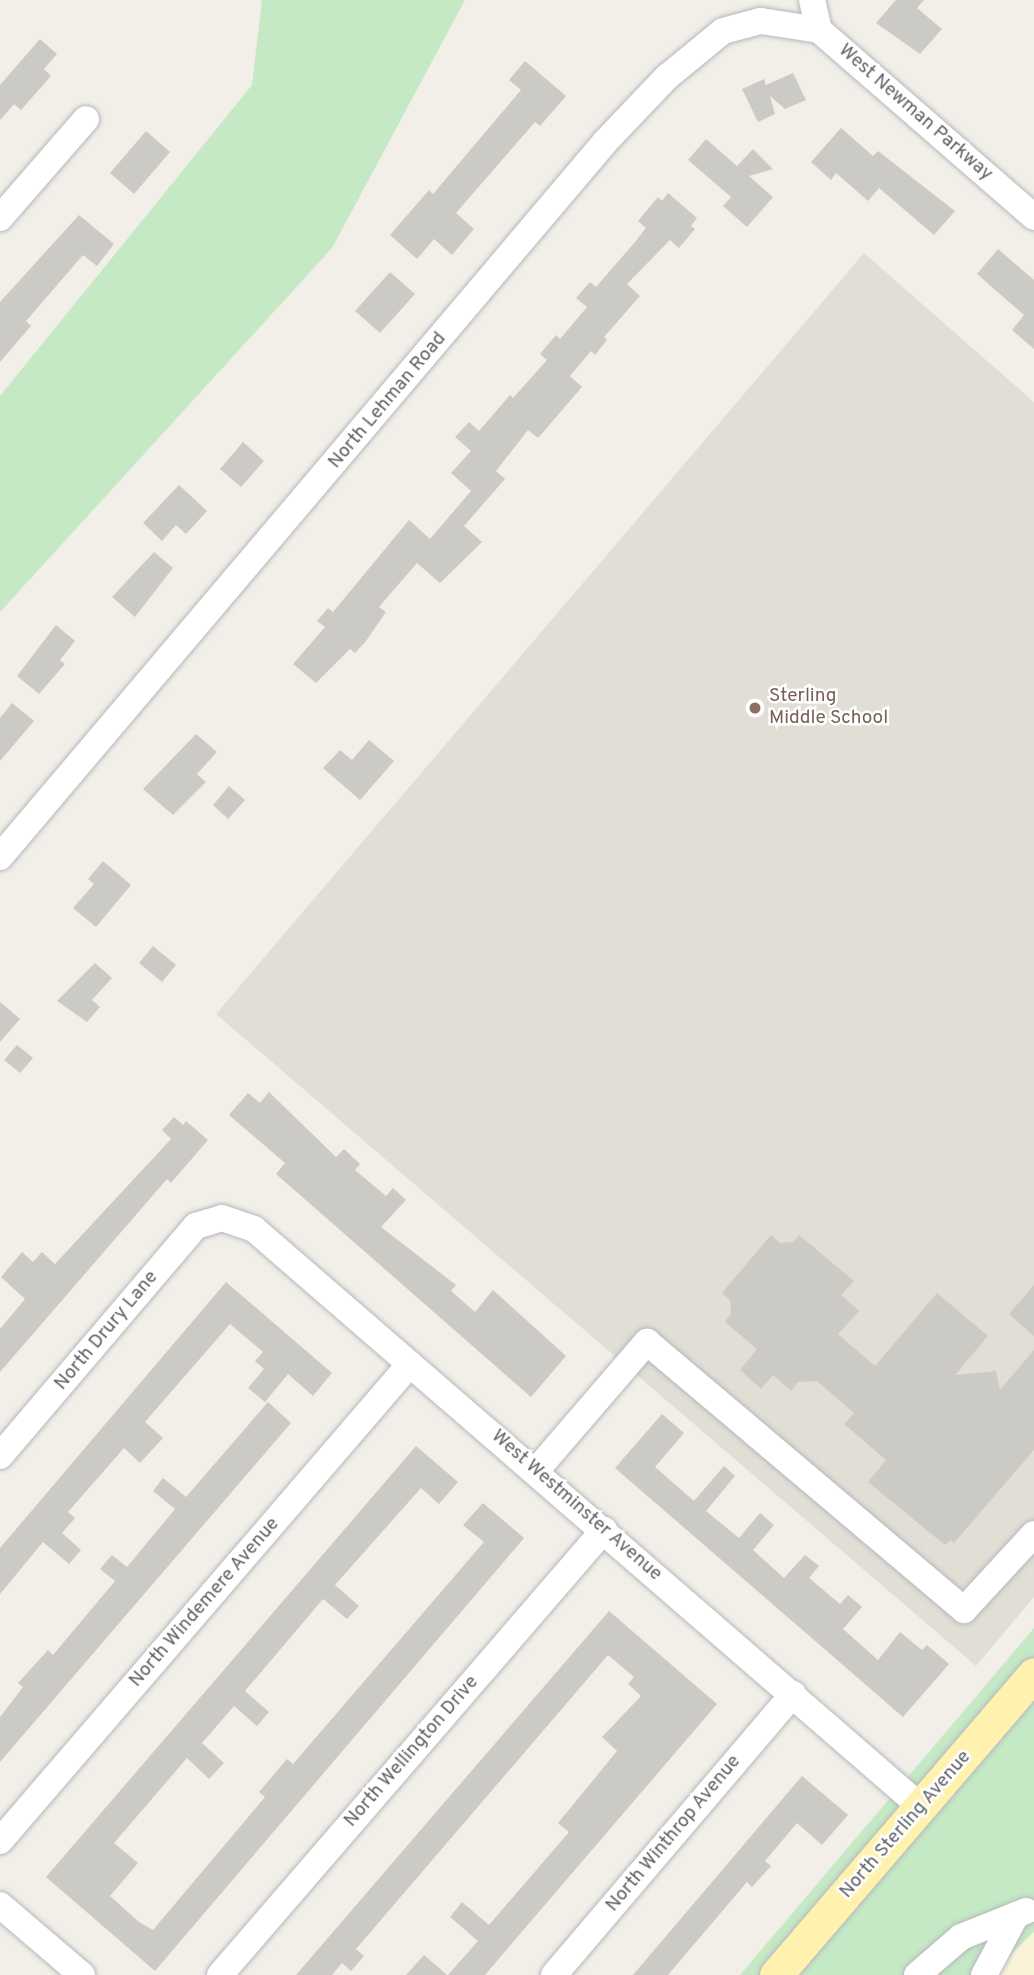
<!DOCTYPE html>
<style>
body{margin:0}
#map{position:relative;width:1034px;height:1975px;overflow:hidden;background:#f1efe8;font-family:Overpass,sans-serif}
div>[style]{position:absolute}
.education>*{inset:0;background:#e1ded6}
.green>*{inset:0;background:#c5e8c5}
.sand>*{inset:0;background:#fbf3d9}
.building>*{inset:0;background:#cccac5}
.roads{filter:drop-shadow(0 0 2px #b5b8bc) drop-shadow(0 0 2px #b5b8bc)}
.minor>*{height:26px;margin:-13px;padding:0 13px;transform-origin:13px;border-radius:13px;background:#fff}
.major>*{height:33px;margin:-16.5px;padding:0 16.5px;transform-origin:16.5px;border-radius:16.5px;background:#fff2af}
.dots>*{width:19px;height:19px;translate:-50% -50%;box-sizing:border-box;border:4px solid #fff;border-radius:50%}
span{translate:-50% -50%;white-space:nowrap;text-align:center;line-height:1.15;-webkit-text-stroke:5px #fff;paint-order:stroke}
.street-label{font-size:19px;color:#5f6368}
.education-label{font-size:19px;color:#785e54}
.left{translate:0 -50%;text-align:left}
</style>
<div id="map">
<div class="education">
<div style="clip-path:polygon(864px 253px,1034px 402px,1034px 1597px,976px 1666px,216px 1014px)"></div>
</div>
<div class="green">
<div style="clip-path:polygon(262px 0,465px 0,332px 248px,0 612px,0 396px,252px 85px)"></div>
<div style="clip-path:polygon(1034px 1628px,1034px 1975px,740px 1975px)"></div>
</div>
<div class="sand">
<div style="clip-path:polygon(1034px 1932px,1034px 1975px,996px 1975px,1007px 1958px)"></div>
</div>
<div class="building">
<div style="clip-path:polygon(896px 0,924px 0,917px 8px,942px 29px,920px 54px,876px 23px)"></div>
<div style="clip-path:polygon(40px 39px,57px 54px,44px 69px,51px 76px,21px 110px,14px 104px,0 120px,0 85px)"></div>
<div style="clip-path:polygon(525px 61px,566px 96px,540px 126px,535px 122px,456px 213px,474px 229px,452px 255px,434px 239px,417px 259px,390px 235px,429px 190px,433px 194px,521px 90px,509px 80px)"></div>
<div style="clip-path:polygon(793px 73px,806px 100px,785px 109px,770px 96px,775px 114px,758px 122px,742px 89px,764px 79px,766px 85px)"></div>
<div style="clip-path:polygon(841px 128px,873px 156px,878px 151px,955px 211px,934px 235px,879px 188px,868px 201px,836px 173px,831px 180px,811px 162px)"></div>
<div style="clip-path:polygon(146px 131px,170px 152px,134px 194px,110px 173px)"></div>
<div style="clip-path:polygon(706px 139px,737px 166px,753px 149px,773px 169px,749px 176px,773px 197px,747px 227px,723px 206px,731px 197px,688px 160px)"></div>
<div style="clip-path:polygon(668px 193px,697px 218px,691px 226px,695px 229px,679px 248px,670px 240px,627px 284px,640px 296px,604px 337px,607px 340px,595px 355px,591px 351px,570px 376px,582px 387px,538px 438px,528px 430px,496px 471px,505px 479px,464px 526px,482px 542px,440px 583px,417px 563px,379px 607px,386px 612px,366px 641px,355px 653px,350px 649px,316px 683px,293px 664px,325px 627px,317px 621px,328px 608px,333px 612px,409px 520px,430px 539px,471px 491px,451px 473px,471px 451px,455px 437px,469px 422px,479px 431px,510px 395px,513px 398px,547px 360px,540px 354px,556px 335px,560px 339px,587px 307px,576px 298px,590px 282px,596px 287px,635px 242px,646px 228px,638px 221px,658px 197px,662px 201px)"></div>
<div style="clip-path:polygon(79px 215px,114px 244px,97px 266px,83px 255px,26px 321px,31px 326px,0 362px,0 302px)"></div>
<div style="clip-path:polygon(998px 249px,1034px 280px,1034px 349px,1012px 330px,1024px 315px,977px 274px)"></div>
<div style="clip-path:polygon(390px 272px,415px 294px,380px 333px,355px 311px)"></div>
<div style="clip-path:polygon(243px 442px,264px 461px,241px 487px,220px 469px)"></div>
<div style="clip-path:polygon(179px 485px,207px 511px,186px 534px,176px 525px,162px 541px,143px 523px)"></div>
<div style="clip-path:polygon(154px 552px,173px 568px,135px 617px,112px 597px)"></div>
<div style="clip-path:polygon(56px 625px,75px 641px,60px 660px,65px 664px,39px 694px,17px 676px)"></div>
<div style="clip-path:polygon(12px 703px,34px 721px,0 761px,0 718px)"></div>
<div style="clip-path:polygon(196px 734px,217px 752px,197px 774px,206px 782px,173px 815px,143px 789px)"></div>
<div style="clip-path:polygon(369px 740px,394px 761px,360px 800px,323px 768px,340px 750px,352px 760px)"></div>
<div style="clip-path:polygon(229px 786px,245px 800px,228px 819px,213px 805px)"></div>
<div style="clip-path:polygon(103px 861px,131px 885px,96px 927px,73px 908px,94px 884px,88px 879px)"></div>
<div style="clip-path:polygon(153px 946px,176px 965px,162px 982px,139px 963px)"></div>
<div style="clip-path:polygon(95px 963px,112px 978px,92px 1000px,100px 1007px,87px 1022px,57px 1001px)"></div>
<div style="clip-path:polygon(0 1002px,20px 1019px,0 1042px)"></div>
<div style="clip-path:polygon(17px 1045px,33px 1058px,20px 1073px,4px 1060px)"></div>
<div style="clip-path:polygon(269px 1092px,336px 1157px,344px 1149px,360px 1164px,355px 1170px,386px 1196px,393px 1188px,406px 1200px,381px 1227px,456px 1285px,451px 1291px,475px 1312px,493px 1290px,566px 1356px,531px 1397px,276px 1174px,285px 1163px,229px 1115px,248px 1093px,260px 1103px)"></div>
<div style="clip-path:polygon(174px 1117px,183px 1125px,186px 1121px,208px 1140px,171px 1183px,167px 1179px,0 1372px,0 1329px,25px 1299px,1px 1277px,22px 1252px,33px 1262px,42px 1252px,55px 1264px,171px 1139px,162px 1130px)"></div>
<div style="clip-path:polygon(771px 1235px,780px 1243px,793px 1242px,799px 1235px,854px 1281px,841px 1295px,859px 1311px,838px 1334px,875px 1366px,937px 1293px,988px 1336px,955px 1375px,996px 1371px,1000px 1390px,1034px 1350px,1034px 1450px,954px 1543px,951px 1540px,945px 1545px,868px 1482px,886px 1460px,844px 1424px,854px 1413px,817px 1381px,798px 1382px,791px 1391px,773px 1375px,761px 1389px,740px 1370px,757px 1349px,725px 1322px,731px 1313px,730px 1300px,722px 1293px)"></div>
<div style="clip-path:polygon(226px 1282px,332px 1373px,313px 1396px,288px 1374px,265px 1402px,248px 1388px,264px 1369px,255px 1361px,263px 1352px,230px 1324px,145px 1422px,163px 1438px,140px 1463px,124px 1448px,68px 1512px,75px 1518px,62px 1533px,81px 1550px,69px 1564px,43px 1542px,0 1594px,0 1548px)"></div>
<div style="clip-path:polygon(1034px 1285px,1034px 1336px,1009px 1314px)"></div>
<div style="clip-path:polygon(268px 1402px,291px 1423px,0 1762px,0 1717px,23px 1687px,18px 1683px,48px 1650px,53px 1655px,115px 1581px,100px 1569px,112px 1555px,127px 1567px,175px 1509px,153px 1491px,163px 1478px,186px 1497px)"></div>
<div style="clip-path:polygon(662px 1414px,684px 1433px,655px 1467px,694px 1501px,724px 1466px,735px 1476px,706px 1511px,739px 1538px,760px 1513px,774px 1525px,753px 1550px,784px 1578px,805px 1555px,819px 1566px,809px 1578px,840px 1604px,848px 1595px,862px 1607px,843px 1629px,878px 1660px,900px 1632px,922px 1650px,927px 1645px,949px 1664px,903px 1717px,615px 1468px)"></div>
<div style="clip-path:polygon(416px 1446px,458px 1482px,439px 1504px,421px 1488px,335px 1585px,359px 1606px,347px 1619px,323px 1599px,245px 1691px,269px 1712px,257px 1726px,234px 1706px,202px 1743px,224px 1763px,209px 1779px,187px 1758px,114px 1843px,138px 1863px,110px 1896px,139px 1922px,153px 1930px,265px 1797px,259px 1792px,287px 1759px,293px 1764px,484px 1542px,463px 1525px,483px 1503px,524px 1538px,155px 1971px,46px 1877px)"></div>
<div style="clip-path:polygon(609px 1611px,717px 1704px,502px 1955px,485px 1975px,448px 1975px,478px 1941px,450px 1917px,462px 1902px,489px 1925px,569px 1832px,558px 1823px,617px 1751px,602px 1737px,641px 1696px,628px 1684px,634px 1677px,608px 1655px,356px 1949px,364px 1956px,351px 1971px,342px 1963px,332px 1975px,296px 1975px)"></div>
<div style="clip-path:polygon(802px 1776px,848px 1815px,822px 1845px,797px 1823px,765px 1861px,771px 1866px,752px 1887px,747px 1882px,668px 1975px,633px 1975px)"></div>
<div style="clip-path:polygon(424px 1955px,447px 1975px,406px 1975px)"></div>
</div>
<div class="roads">
<div class="minor">
<div style="left:812px;top:0;width:31px;rotate:77deg"></div>
<div style="left:819px;top:30px;width:285px;rotate:41deg"></div>
<div style="left:0;top:218px;width:131px;rotate:-49deg"></div>
<div style="left:0;top:857px;width:937px;rotate:-49.76deg"></div>
<div style="left:605px;top:142px;width:90px;rotate:-46.4deg"></div>
<div style="left:667px;top:77px;width:72px;rotate:-39.4deg"></div>
<div style="left:723px;top:31px;width:39px;rotate:-15deg"></div>
<div style="left:761px;top:21px;width:59px;rotate:8.8deg"></div>
<div style="left:0;top:1456px;width:302px;rotate:-49.6deg"></div>
<div style="left:196px;top:1226px;width:27px;rotate:-17deg"></div>
<div style="left:222px;top:1218px;width:34px;rotate:19deg"></div>
<div style="left:254px;top:1229px;width:883px;rotate:40.91deg"></div>
<div style="left:535px;top:1472px;width:172px;rotate:-49.3deg"></div>
<div style="left:647px;top:1342px;width:415px;rotate:40.2deg"></div>
<div style="left:964px;top:1610px;width:103px;rotate:-47.4deg"></div>
<div style="left:0;top:1841px;width:629px;rotate:-49.32deg"></div>
<div style="left:0;top:1905px;width:108px;rotate:40.5deg"></div>
<div style="left:220px;top:1975px;width:588px;rotate:-49.21deg"></div>
<div style="left:554px;top:1975px;width:369px;rotate:-49.6deg"></div>
<div style="left:917px;top:1975px;width:58px;rotate:-40.8deg"></div>
<div style="left:961px;top:1937px;width:70px;rotate:-21.8deg"></div>
<div style="left:984px;top:1975px;width:68px;rotate:-61.9deg"></div>
</div>
<div class="major">
<div style="left:776px;top:1975px;width:396px;rotate:-49.4deg"></div>
</div>
</div>
<div class="dots">
<div style="left:755px;top:708px;background:#8d6e63"></div>
</div>
<div class="street-label">
<span style="left:915px;top:113px;rotate:41deg">West Newman Parkway</span>
<span style="left:388px;top:401px;rotate:-50deg">North Lehman Road</span>
<span style="left:107px;top:1331px;rotate:-50deg">North Drury Lane</span>
<span style="left:576px;top:1506px;rotate:41deg">West Westminster Avenue</span>
<span style="left:205px;top:1603px;rotate:-49deg">North Windemere Avenue</span>
<span style="left:412px;top:1752px;rotate:-49deg">North Wellington Drive</span>
<span style="left:906px;top:1825px;rotate:-49deg">North Sterling Avenue</span>
<span style="left:674px;top:1834px;rotate:-50deg">North Winthrop Avenue</span>
</div>
<div class="education-label">
<span class="left" style="left:769px;top:708px">Sterling<br>Middle School</span>
</div>
</div>
